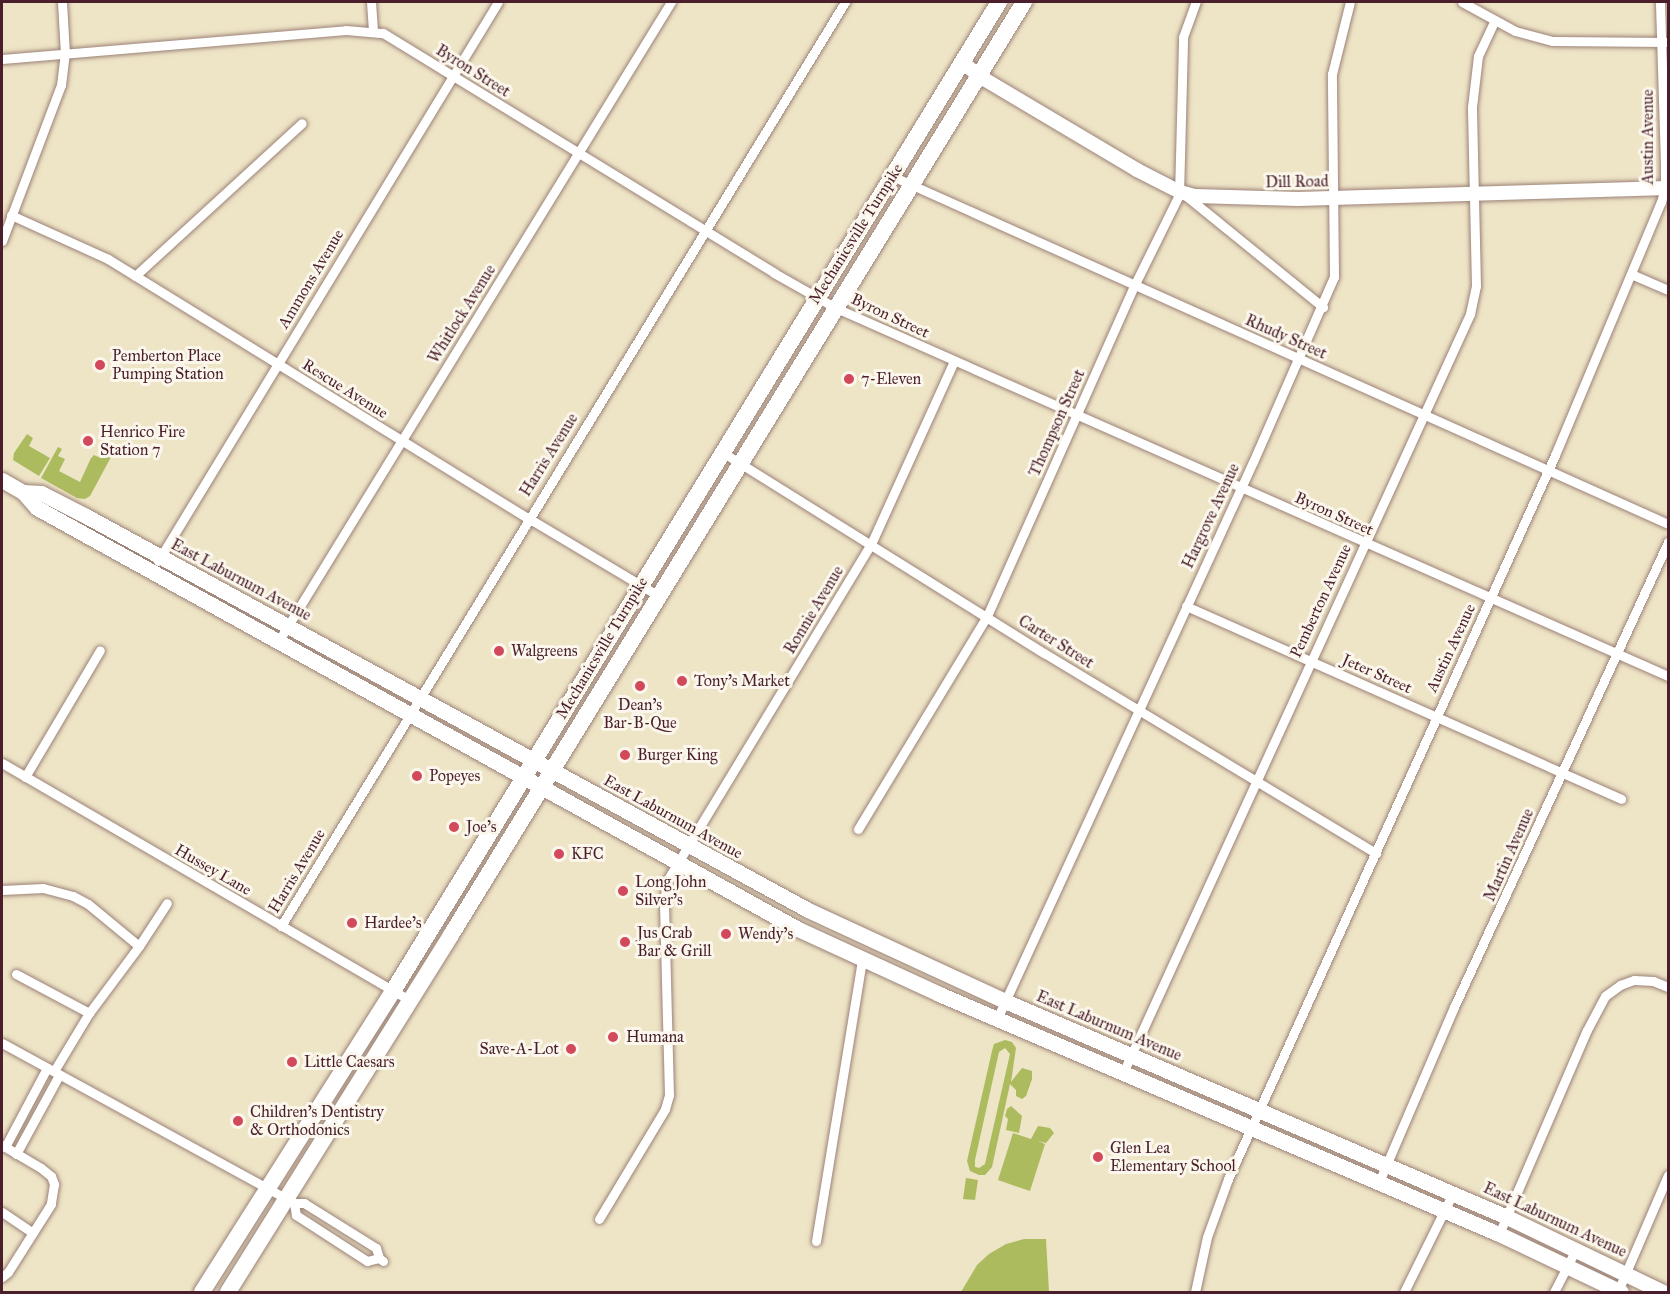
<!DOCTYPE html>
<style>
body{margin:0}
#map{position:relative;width:1670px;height:1294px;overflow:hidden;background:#eee4c6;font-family:"IM FELL Great Primer",serif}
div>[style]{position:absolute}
.green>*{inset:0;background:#acbb5e}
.roads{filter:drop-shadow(0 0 2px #9c8278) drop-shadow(0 0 2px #9c8278)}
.street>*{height:9px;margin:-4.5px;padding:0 4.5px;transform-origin:4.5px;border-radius:4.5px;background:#fff}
.secondary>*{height:14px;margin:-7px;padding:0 7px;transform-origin:7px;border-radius:7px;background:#fff}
.primary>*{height:15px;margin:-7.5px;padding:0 7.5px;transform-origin:7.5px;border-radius:7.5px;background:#fff}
.highway>*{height:16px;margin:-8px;padding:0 8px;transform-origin:8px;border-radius:8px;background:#fff}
.dots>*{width:16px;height:16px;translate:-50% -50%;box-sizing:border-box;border:3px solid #fbf7ec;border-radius:50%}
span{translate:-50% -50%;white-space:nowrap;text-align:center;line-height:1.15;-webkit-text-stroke:6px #fbf7ec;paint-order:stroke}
.street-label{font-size:16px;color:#4a1f2b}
.poi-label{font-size:16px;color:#4a1f2b}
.left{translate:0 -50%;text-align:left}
.right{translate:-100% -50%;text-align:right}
.frame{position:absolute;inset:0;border:3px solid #4a1f2b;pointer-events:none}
</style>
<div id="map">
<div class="green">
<div style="clip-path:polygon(27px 434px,33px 438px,29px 446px,50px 458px,39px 476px,13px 460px,14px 453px)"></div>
<div style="clip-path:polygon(103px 446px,110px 450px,111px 457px,90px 496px,85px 499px,77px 498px,41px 478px,58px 447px,62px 449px,58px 456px,65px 459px,59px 471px,80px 482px,91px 458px,94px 455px,98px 457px)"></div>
<div style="clip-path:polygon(evenodd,1005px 1040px,1012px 1042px,1016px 1048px,1011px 1082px,1022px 1068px,1032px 1071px,1032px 1079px,1026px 1096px,1022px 1099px,1016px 1096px,1016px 1090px,1010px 1084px,992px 1167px,985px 1175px,979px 1175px,970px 1171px,967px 1161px,992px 1051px,994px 1044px,1005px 1040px,1005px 1048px,1010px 1054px,985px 1164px,979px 1168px,975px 1167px,975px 1160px,999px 1052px,1005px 1048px)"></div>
<div style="clip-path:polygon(1011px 1106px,1022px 1116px,1019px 1133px,1006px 1130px,1008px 1119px,1005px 1116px,1007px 1109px)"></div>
<div style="clip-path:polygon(1038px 1126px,1050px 1128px,1054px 1133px,1046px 1143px,1038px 1141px,1045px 1144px,1030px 1191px,998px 1180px,1013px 1133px,1031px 1139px)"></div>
<div style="clip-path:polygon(966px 1178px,978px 1180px,975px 1200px,963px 1199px)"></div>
<div style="clip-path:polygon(1024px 1239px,1046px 1239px,1049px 1292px,961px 1292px,977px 1265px,989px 1254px,1006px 1244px)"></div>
</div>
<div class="roads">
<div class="street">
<div style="left:371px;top:2px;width:29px;rotate:86deg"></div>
<div style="left:1462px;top:2px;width:60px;rotate:28.7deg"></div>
<div style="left:1515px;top:31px;width:39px;rotate:15deg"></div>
<div style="left:1553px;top:41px;width:115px;rotate:0.5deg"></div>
<div style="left:2px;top:59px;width:345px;rotate:-4.8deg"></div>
<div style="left:346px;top:30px;width:37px;rotate:5deg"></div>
<div style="left:383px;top:33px;width:459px;rotate:31.5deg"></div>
<div style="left:774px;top:273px;width:71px;rotate:29.4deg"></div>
<div style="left:836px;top:308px;width:910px;rotate:23.86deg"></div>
<div style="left:892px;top:176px;width:850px;rotate:24.15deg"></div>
<div style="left:1185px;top:195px;width:178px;rotate:39.1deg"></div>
<div style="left:11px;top:215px;width:107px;rotate:24.4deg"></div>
<div style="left:108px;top:259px;width:493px;rotate:31.7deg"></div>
<div style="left:528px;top:518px;width:152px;rotate:30.8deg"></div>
<div style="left:2px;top:241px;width:167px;rotate:-69.3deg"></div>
<div style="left:61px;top:85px;width:31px;rotate:-83deg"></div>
<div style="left:65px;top:54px;width:52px;rotate:-93.3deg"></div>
<div style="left:1631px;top:274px;width:40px;rotate:23.4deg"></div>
<div style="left:135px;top:276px;width:226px;rotate:-42.5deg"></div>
<div style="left:722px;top:452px;width:380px;rotate:32deg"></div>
<div style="left:1044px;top:653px;width:388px;rotate:31.1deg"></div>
<div style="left:158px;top:561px;width:654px;rotate:-58.69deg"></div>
<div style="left:1186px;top:606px;width:476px;rotate:23.9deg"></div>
<div style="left:278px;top:642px;width:751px;rotate:-58.45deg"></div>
<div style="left:2px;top:763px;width:473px;rotate:30.2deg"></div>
<div style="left:25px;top:777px;width:147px;rotate:-59.4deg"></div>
<div style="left:858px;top:829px;width:249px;rotate:-58.8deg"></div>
<div style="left:987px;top:616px;width:361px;rotate:-66deg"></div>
<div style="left:1134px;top:286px;width:102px;rotate:-63.7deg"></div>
<div style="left:1179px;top:195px;width:158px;rotate:-88.5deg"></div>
<div style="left:1183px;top:37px;width:37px;rotate:-70deg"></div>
<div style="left:2px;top:890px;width:41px;rotate:-2.8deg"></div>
<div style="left:43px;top:888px;width:31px;rotate:15deg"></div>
<div style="left:73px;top:896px;width:17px;rotate:28deg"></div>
<div style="left:88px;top:904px;width:66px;rotate:39.5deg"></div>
<div style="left:139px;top:946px;width:84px;rotate:126.7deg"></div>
<div style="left:89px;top:1013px;width:68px;rotate:121.1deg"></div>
<div style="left:281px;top:926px;width:1083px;rotate:-58.6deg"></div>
<div style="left:139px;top:946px;width:51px;rotate:-56.9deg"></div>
<div style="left:16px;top:974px;width:83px;rotate:28.1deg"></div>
<div style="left:997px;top:1019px;width:613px;rotate:-65.32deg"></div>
<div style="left:1253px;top:462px;width:202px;rotate:-66.4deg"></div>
<div style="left:1334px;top:277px;width:203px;rotate:-90.6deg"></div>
<div style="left:1332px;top:74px;width:74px;rotate:-76deg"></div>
<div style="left:2px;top:1043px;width:333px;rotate:28.7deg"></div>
<div style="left:294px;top:1203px;width:10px"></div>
<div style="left:304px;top:1203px;width:85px;rotate:32deg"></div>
<div style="left:376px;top:1248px;width:10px;rotate:73deg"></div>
<div style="left:379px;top:1258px;width:5px;rotate:37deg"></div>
<div style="left:1123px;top:1073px;width:835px;rotate:-65.43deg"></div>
<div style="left:1470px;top:314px;width:29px;rotate:-78deg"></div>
<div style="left:1476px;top:286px;width:179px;rotate:-91.3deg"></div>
<div style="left:1472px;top:107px;width:51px;rotate:-83.3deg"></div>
<div style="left:1478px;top:56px;width:38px;rotate:-65deg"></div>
<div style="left:2px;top:1145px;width:45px;rotate:30.5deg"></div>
<div style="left:41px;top:1168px;width:13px;rotate:39deg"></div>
<div style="left:51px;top:1176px;width:9px;rotate:69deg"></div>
<div style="left:54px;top:1184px;width:20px;rotate:99deg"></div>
<div style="left:51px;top:1204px;width:80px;rotate:122.3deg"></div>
<div style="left:8px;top:1272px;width:8px;rotate:140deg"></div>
<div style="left:5px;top:1147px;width:89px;rotate:-62deg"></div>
<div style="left:16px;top:1154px;width:90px;rotate:-61.4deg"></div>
<div style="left:1379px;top:1182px;width:190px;rotate:-66.8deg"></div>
<div style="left:1454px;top:1007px;width:512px;rotate:-65.29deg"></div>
<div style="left:294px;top:1203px;width:12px;rotate:81deg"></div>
<div style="left:296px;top:1215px;width:85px;rotate:32.9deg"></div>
<div style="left:367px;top:1261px;width:12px;rotate:-14deg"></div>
<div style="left:2px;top:1212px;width:37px;rotate:34deg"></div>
<div style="left:599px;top:1219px;width:128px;rotate:-59deg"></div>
<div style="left:665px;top:1109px;width:15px;rotate:-74deg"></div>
<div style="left:669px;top:1095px;width:195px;rotate:-91.5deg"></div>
<div style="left:664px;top:900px;width:21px;rotate:-79deg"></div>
<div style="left:668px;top:879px;width:392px;rotate:-58.8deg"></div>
<div style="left:871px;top:544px;width:201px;rotate:-65.6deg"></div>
<div style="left:1499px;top:1234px;width:222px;rotate:-66.7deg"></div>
<div style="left:1587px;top:1030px;width:38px;rotate:-62deg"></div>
<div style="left:1605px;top:996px;width:19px;rotate:-36deg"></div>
<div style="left:1620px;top:985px;width:15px;rotate:-20deg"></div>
<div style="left:1634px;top:980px;width:19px;rotate:3deg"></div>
<div style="left:1653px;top:981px;width:16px;rotate:22deg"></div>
<div style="left:816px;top:1241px;width:285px;rotate:-80.7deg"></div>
<div style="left:1618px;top:1291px;width:126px;rotate:-66.7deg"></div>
<div style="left:1195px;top:1292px;width:56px;rotate:-77.7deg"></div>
<div style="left:1207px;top:1237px;width:62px;rotate:-70.1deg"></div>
<div style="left:1228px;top:1179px;width:794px;rotate:-65.69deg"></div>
<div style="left:1555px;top:455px;width:274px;rotate:-67.3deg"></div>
<div style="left:1661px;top:202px;width:15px;rotate:-74deg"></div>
<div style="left:1665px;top:188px;width:25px;rotate:-90deg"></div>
<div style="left:1665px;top:163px;width:161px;rotate:-91.8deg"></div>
<div style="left:1404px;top:1292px;width:110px;rotate:-63.7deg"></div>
<div style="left:1554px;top:1292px;width:48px;rotate:-62.9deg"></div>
</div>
<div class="secondary">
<div style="left:962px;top:62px;width:22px;rotate:39deg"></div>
<div style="left:979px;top:76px;width:184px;rotate:30.7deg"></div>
<div style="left:1137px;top:170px;width:48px;rotate:27.1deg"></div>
<div style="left:1180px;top:192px;width:16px;rotate:15deg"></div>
<div style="left:1195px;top:196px;width:103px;rotate:1.7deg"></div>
<div style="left:1298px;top:199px;width:370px;rotate:-1.7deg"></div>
</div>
<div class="primary">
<div style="left:2px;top:480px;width:24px;rotate:30deg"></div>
<div style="left:23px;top:492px;width:21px;rotate:49deg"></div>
<div style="left:37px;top:508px;width:870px;rotate:28.95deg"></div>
<div style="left:798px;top:929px;width:155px;rotate:24.7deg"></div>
<div style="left:939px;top:994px;width:609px;rotate:23.2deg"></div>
<div style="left:1499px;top:1234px;width:135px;rotate:25.4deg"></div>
<div style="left:23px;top:492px;width:18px;rotate:3deg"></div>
<div style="left:41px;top:493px;width:51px;rotate:27.1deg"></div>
<div style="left:86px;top:516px;width:823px;rotate:28.62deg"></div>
<div style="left:808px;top:910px;width:217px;rotate:24.8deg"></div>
<div style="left:1005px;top:1001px;width:546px;rotate:23.28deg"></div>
<div style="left:1507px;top:1217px;width:173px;rotate:25.7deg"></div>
</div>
<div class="highway">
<div style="left:202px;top:1292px;width:356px;rotate:-57.6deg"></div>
<div style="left:393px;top:991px;width:1160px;rotate:-58.5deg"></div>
<div style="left:228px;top:1292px;width:421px;rotate:-58deg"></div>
<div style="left:451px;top:935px;width:1095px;rotate:-58.44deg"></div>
</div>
</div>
<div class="dots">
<div style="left:100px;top:365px;background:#d1495b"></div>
<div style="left:849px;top:379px;background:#d1495b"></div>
<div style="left:88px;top:441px;background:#d1495b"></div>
<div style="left:499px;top:651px;background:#d1495b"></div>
<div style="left:682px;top:681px;background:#d1495b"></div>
<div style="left:640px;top:686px;background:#d1495b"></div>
<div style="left:625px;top:755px;background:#d1495b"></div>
<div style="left:417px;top:776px;background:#d1495b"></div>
<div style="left:454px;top:827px;background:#d1495b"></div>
<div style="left:559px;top:854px;background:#d1495b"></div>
<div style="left:623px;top:891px;background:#d1495b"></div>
<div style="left:352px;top:923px;background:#d1495b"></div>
<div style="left:726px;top:934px;background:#d1495b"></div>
<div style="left:625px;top:942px;background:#d1495b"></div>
<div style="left:613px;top:1037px;background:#d1495b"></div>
<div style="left:571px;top:1049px;background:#d1495b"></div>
<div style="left:292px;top:1062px;background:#d1495b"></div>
<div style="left:238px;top:1121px;background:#d1495b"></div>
<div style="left:1098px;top:1157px;background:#d1495b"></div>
</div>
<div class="street-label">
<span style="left:473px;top:71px;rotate:32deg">Byron Street</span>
<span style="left:1648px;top:137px;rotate:-90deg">Austin Avenue</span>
<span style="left:1297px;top:182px;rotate:-1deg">Dill Road</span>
<span style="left:856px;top:234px;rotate:-58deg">Mechanicsville Turnpike</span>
<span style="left:311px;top:279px;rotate:-59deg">Ammons Avenue</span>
<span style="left:462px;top:314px;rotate:-58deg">Whitlock Avenue</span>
<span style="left:890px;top:316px;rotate:25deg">Byron Street</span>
<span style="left:1286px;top:337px;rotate:24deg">Rhudy Street</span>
<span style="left:345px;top:389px;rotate:32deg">Rescue Avenue</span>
<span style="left:1057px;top:423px;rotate:-66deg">Thompson Street</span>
<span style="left:549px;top:455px;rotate:-58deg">Harris Avenue</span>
<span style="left:1334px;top:514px;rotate:24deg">Byron Street</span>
<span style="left:1211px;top:516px;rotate:-65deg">Hargrove Avenue</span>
<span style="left:241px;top:580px;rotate:28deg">East Laburnum Avenue</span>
<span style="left:1321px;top:601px;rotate:-65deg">Pemberton Avenue</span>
<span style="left:814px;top:610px;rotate:-59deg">Ronnie Avenue</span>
<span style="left:1056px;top:642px;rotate:32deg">Carter Street</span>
<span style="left:602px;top:648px;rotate:-59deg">Mechanicsville Turnpike</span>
<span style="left:1451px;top:648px;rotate:-65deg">Austin Avenue</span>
<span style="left:1377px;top:674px;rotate:24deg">Jeter Street</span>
<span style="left:673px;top:817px;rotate:29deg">East Laburnum Avenue</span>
<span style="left:1509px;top:855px;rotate:-66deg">Martin Avenue</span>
<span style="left:213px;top:870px;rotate:30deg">Hussey Lane</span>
<span style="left:297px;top:871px;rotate:-59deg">Harris Avenue</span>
<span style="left:1109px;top:1026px;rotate:23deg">East Laburnum Avenue</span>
<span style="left:1555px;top:1220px;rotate:25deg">East Laburnum Avenue</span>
</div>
<div class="poi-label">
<span class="left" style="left:112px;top:365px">Pemberton Place<br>Pumping Station</span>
<span class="left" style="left:861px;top:379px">7-Eleven</span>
<span class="left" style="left:100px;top:441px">Henrico Fire<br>Station 7</span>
<span class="left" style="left:511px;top:651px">Walgreens</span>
<span class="left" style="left:694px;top:681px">Tony's Market</span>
<span style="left:640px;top:714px">Dean's<br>Bar-B-Que</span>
<span class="left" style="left:637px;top:755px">Burger King</span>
<span class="left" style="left:429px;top:776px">Popeyes</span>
<span class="left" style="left:466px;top:827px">Joe's</span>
<span class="left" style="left:571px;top:854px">KFC</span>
<span class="left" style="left:635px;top:891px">Long John<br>Silver's</span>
<span class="left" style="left:364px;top:923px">Hardee's</span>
<span class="left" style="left:637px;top:942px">Jus Crab<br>Bar &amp; Grill</span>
<span class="left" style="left:738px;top:934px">Wendy's</span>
<span class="left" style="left:626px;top:1037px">Humana</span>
<span class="right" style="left:559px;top:1049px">Save-A-Lot</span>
<span class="left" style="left:304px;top:1062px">Little Caesars</span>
<span class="left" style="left:250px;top:1121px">Children's Dentistry<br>&amp; Orthodonics</span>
<span class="left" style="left:1110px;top:1157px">Glen Lea<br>Elementary School</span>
</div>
<div class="frame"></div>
</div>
